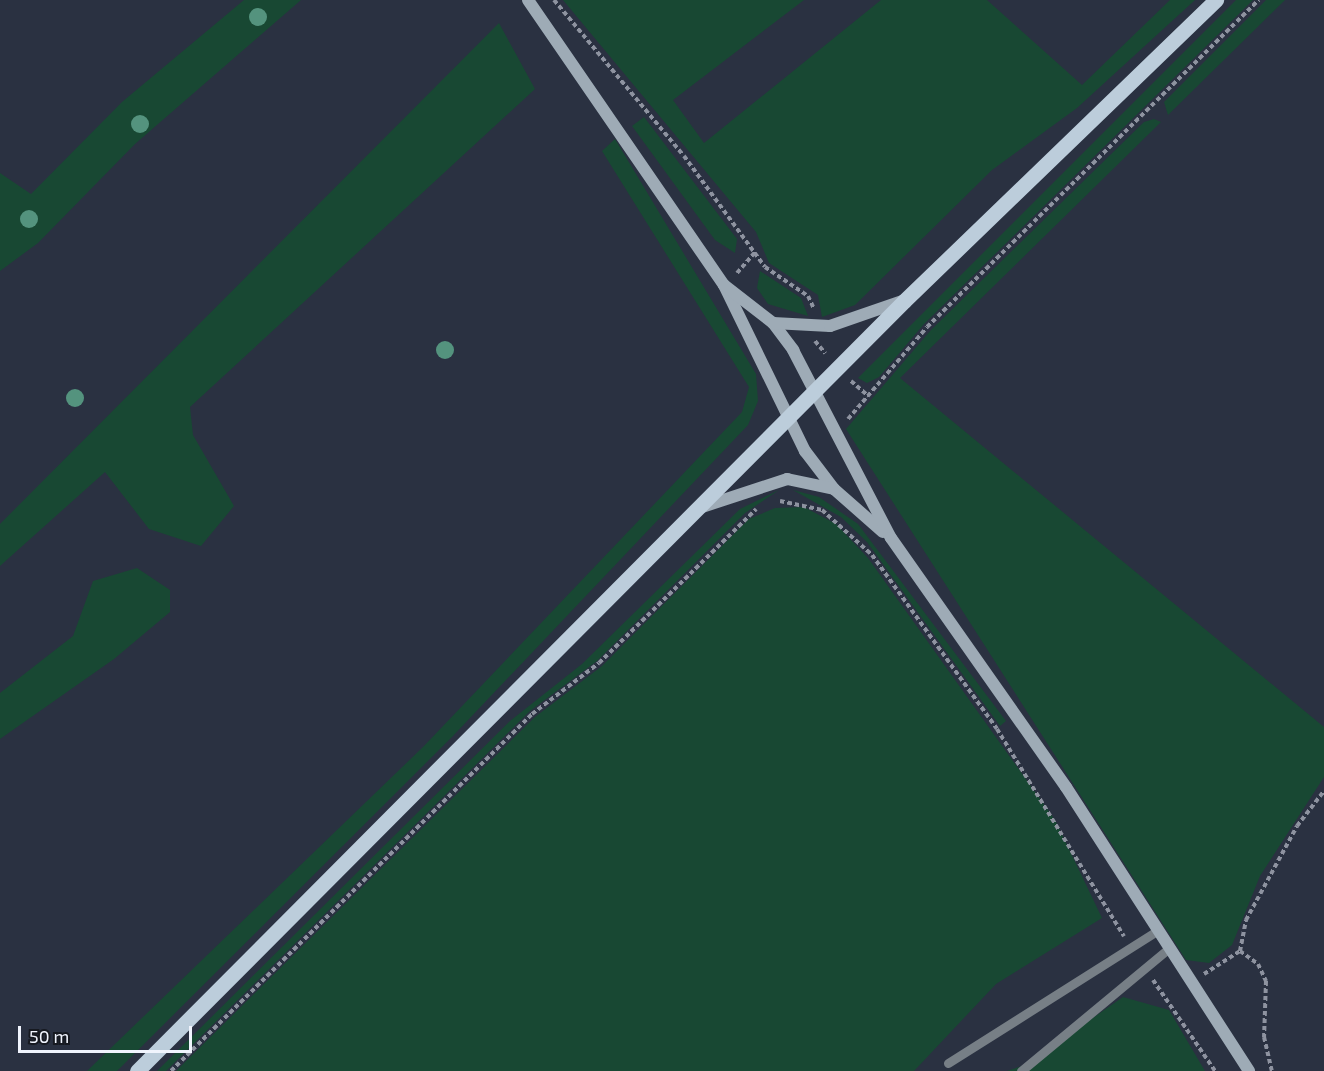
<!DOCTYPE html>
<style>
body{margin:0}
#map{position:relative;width:1324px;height:1071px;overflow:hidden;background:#2a3141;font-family:"Exo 2",sans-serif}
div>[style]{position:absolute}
.green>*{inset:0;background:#184833}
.path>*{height:4px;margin-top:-2px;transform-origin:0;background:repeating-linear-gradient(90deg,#8e93a0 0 4.5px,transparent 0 7.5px)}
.lane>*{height:9px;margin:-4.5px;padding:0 4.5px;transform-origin:4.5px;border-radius:4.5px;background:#777f86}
.secondary>*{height:12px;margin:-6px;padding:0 6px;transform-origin:6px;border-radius:6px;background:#9eabb6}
.primary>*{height:15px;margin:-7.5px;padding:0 7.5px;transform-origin:7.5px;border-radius:7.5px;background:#bccddb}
.trees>*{width:18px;height:18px;margin:-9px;border-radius:50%;background:#54937e}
span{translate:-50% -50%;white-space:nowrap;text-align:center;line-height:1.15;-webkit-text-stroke:4.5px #161920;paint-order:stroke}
.scale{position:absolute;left:18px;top:1026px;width:174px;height:27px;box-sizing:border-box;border:3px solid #f0f4fd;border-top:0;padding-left:8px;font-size:18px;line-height:21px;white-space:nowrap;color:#f0f4fd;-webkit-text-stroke:4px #161920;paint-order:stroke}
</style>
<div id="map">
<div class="green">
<div style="clip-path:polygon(244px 0,301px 0,135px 144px,38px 243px,0 271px,0 173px,31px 194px,122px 102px)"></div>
<div style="clip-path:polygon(563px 0,804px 0,673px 100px,704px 143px,881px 0,987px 0,1082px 85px,1170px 0,1195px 0,1077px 108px,992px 170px,855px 305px,822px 317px,818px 295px,769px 263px,756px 232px)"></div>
<div style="clip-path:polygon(1236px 0,1253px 0,924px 324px,879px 377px,867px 383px,858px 378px)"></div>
<div style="clip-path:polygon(1266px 0,1285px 0,1168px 115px,1164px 102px)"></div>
<div style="clip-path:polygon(499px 23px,535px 89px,190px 407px,193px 435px,234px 506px,201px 546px,149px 529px,105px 472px,0 566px,0 524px)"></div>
<div style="clip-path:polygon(644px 117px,737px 239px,735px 253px,715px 240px,632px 126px)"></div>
<div style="clip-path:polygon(1154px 119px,1161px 122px,900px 378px,1324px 727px,1324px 777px,1260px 876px,1232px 945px,1209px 963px,1186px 960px,846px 429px,931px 330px,1144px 122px)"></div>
<div style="clip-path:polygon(615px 139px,756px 374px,758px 401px,748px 425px,452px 737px,117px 1071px,87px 1071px,423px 747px,742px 412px,749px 387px,602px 151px)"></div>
<div style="clip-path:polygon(760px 271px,801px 298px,808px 316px,768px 304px,757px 288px)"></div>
<div style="clip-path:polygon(779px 490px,745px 513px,597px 661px,530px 711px,166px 1071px,157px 1071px,510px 721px,582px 664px,740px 509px)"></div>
<div style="clip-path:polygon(793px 490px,819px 497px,858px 524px,1006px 721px,1000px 726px,867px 542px,841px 517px)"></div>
<div style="clip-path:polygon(804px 507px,836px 524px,868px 558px,1055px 820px,1102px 918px,996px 984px,914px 1071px,176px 1071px,535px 717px,602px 666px,749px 519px,775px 508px)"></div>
<div style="clip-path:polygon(137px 568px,170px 590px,170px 612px,114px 659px,0 739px,0 693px,73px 636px,93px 581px)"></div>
<div style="clip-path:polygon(1123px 997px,1169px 1010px,1205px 1071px,1007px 1071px,1025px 1065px)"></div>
</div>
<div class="path">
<div style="left:554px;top:0;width:203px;rotate:50.2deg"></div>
<div style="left:684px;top:156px;width:137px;rotate:53.9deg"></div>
<div style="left:765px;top:267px;width:52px;rotate:34deg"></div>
<div style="left:808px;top:296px;width:14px;rotate:65deg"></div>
<div style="left:737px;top:273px;width:29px;rotate:-49deg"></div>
<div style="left:815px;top:341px;width:16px;rotate:50deg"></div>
<div style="left:851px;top:381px;width:23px;rotate:41deg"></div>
<div style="left:848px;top:419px;width:121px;rotate:-49.3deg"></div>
<div style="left:927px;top:327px;width:466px;rotate:-44.6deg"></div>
<div style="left:780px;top:501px;width:43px;rotate:12.1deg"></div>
<div style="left:822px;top:510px;width:67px;rotate:42deg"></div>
<div style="left:872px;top:555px;width:214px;rotate:54.3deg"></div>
<div style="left:997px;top:729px;width:243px;rotate:58.5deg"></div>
<div style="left:1240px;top:951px;width:22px;rotate:36deg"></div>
<div style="left:1258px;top:964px;width:19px;rotate:65deg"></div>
<div style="left:1266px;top:981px;width:56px;rotate:92deg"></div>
<div style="left:1264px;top:1037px;width:35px;rotate:77deg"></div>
<div style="left:1204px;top:974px;width:43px;rotate:-32.6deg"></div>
<div style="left:1240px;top:951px;width:32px;rotate:-79deg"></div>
<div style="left:1246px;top:920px;width:107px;rotate:-61.5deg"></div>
<div style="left:1297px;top:826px;width:44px;rotate:-52.4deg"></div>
<div style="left:1153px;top:980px;width:110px;rotate:55.7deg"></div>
<div style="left:171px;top:1071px;width:508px;rotate:-44.68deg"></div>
<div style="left:532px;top:714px;width:84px;rotate:-37.3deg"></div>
<div style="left:599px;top:663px;width:220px;rotate:-44.4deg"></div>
</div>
<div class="lane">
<div style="left:948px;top:1063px;width:247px;rotate:-32.3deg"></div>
<div style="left:1021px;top:1071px;width:192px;rotate:-39.7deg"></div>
</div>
<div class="secondary">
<div style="left:528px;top:0;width:346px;rotate:55.5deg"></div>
<div style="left:724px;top:285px;width:185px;rotate:64deg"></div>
<div style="left:805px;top:451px;width:48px;rotate:52.7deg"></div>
<div style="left:834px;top:489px;width:65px;rotate:41.3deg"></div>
<div style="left:724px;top:285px;width:62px;rotate:37.8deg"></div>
<div style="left:773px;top:323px;width:34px;rotate:53deg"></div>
<div style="left:793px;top:350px;width:212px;rotate:62.5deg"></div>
<div style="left:891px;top:538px;width:304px;rotate:54.9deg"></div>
<div style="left:1066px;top:787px;width:338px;rotate:57.2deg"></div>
<div style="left:773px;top:323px;width:57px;rotate:3deg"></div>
<div style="left:830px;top:326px;width:76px;rotate:-19.1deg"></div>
<div style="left:699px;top:508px;width:93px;rotate:-18.2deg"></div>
<div style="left:787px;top:479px;width:48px;rotate:12deg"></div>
</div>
<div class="primary">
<div style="left:137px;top:1071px;width:1087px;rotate:-45.11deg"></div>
<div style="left:904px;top:301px;width:434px;rotate:-44deg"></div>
</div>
<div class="trees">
<div style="left:258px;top:17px"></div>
<div style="left:140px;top:124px"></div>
<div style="left:29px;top:219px"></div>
<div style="left:445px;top:350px"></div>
<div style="left:75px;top:398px"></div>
</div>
<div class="scale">50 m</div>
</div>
